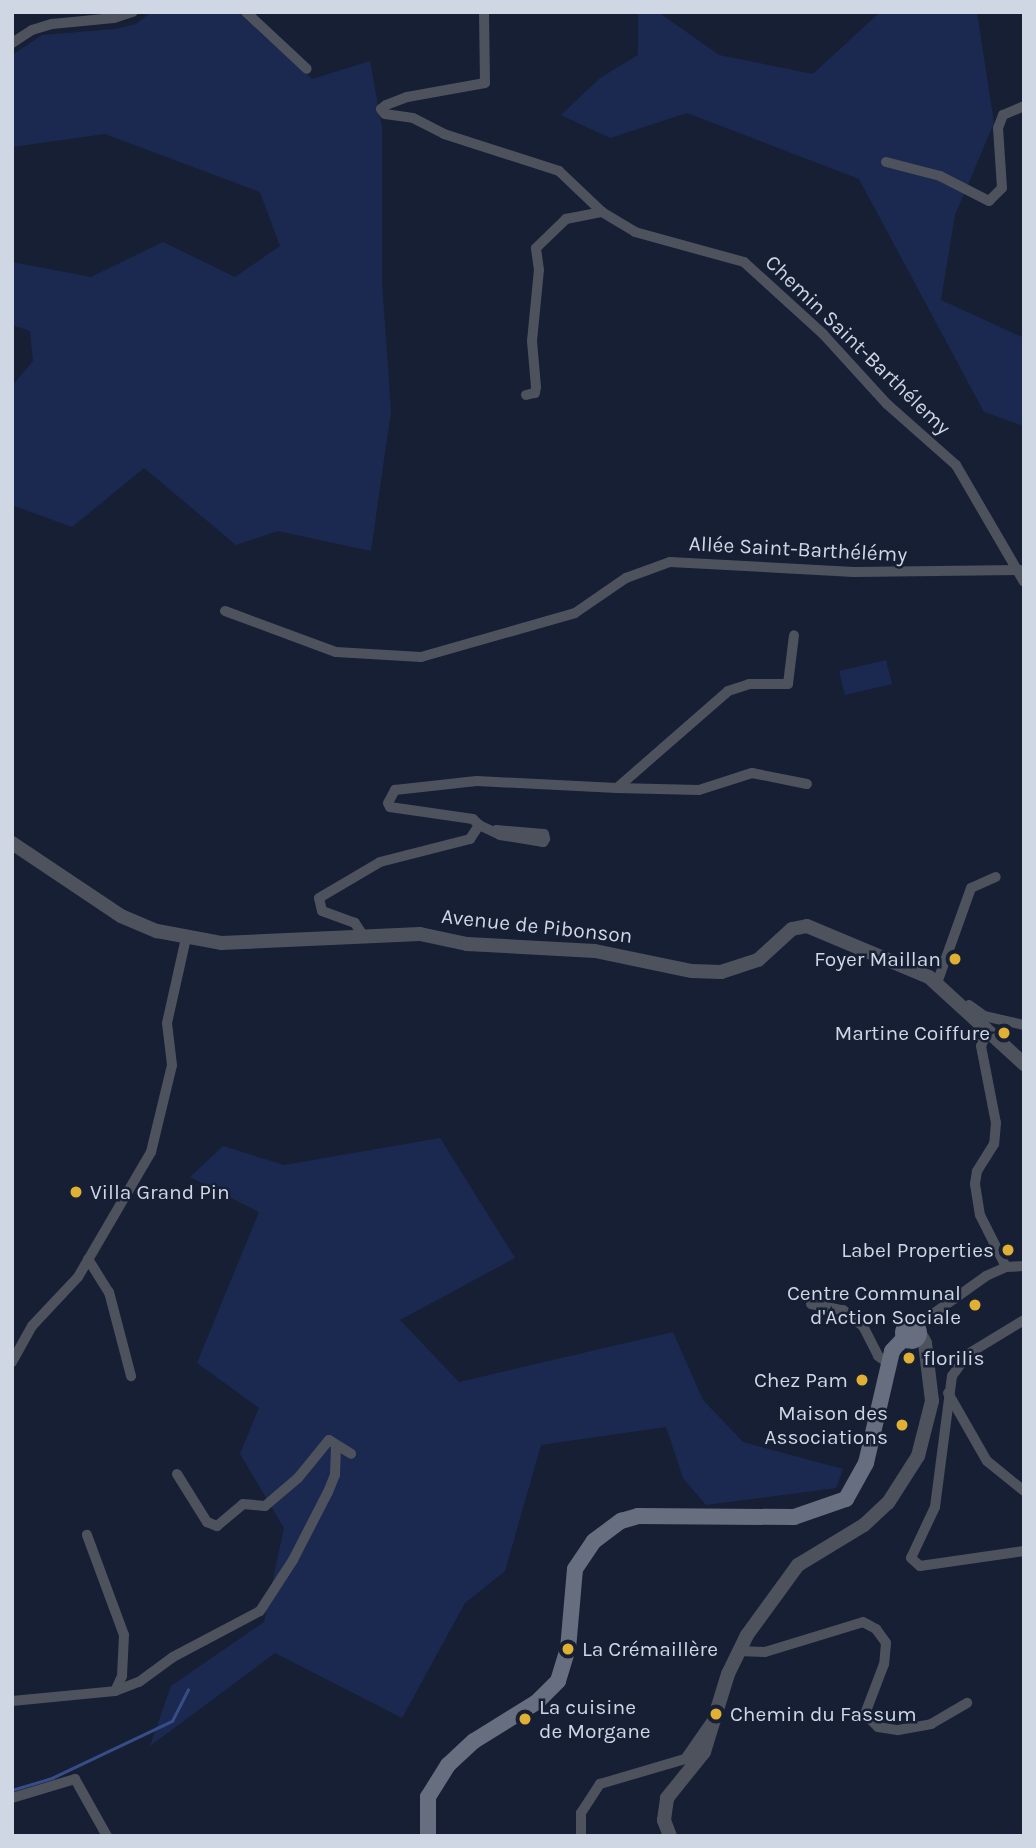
<!DOCTYPE html>
<meta charset="utf-8">
<style>
body{margin:0}
#map{position:relative;width:1036px;height:1848px;overflow:hidden;background:#171f35;font-family:Karla,sans-serif}
div>[style]{position:absolute}
.green>*{inset:0;background:#1b2950}
.stream>*{height:2.5px;margin:-1.25px;padding:0 1.25px;transform-origin:1.25px;border-radius:1.25px;background:#384d88}
.minor>*{height:10px;margin:-5px;padding:0 5px;transform-origin:5px;border-radius:5px;background:#4d525d}
.tertiary>*{height:14px;margin:-7px;padding:0 7px;transform-origin:7px;border-radius:7px;background:#4d525d}
.secondary>*{height:16px;margin:-8px;padding:0 8px;transform-origin:8px;border-radius:8px;background:#676e80}
.secondary>.ring{margin:-8px;padding:0;box-sizing:content-box;background:none;border:16px solid #676e80;border-radius:50%}
.dots>*{width:19px;height:19px;translate:-50% -50%;box-sizing:border-box;border:4px solid #171f35;border-radius:50%}
span{translate:-50% -50%;white-space:nowrap;text-align:center;line-height:1.15;-webkit-text-stroke:5px #171f35;paint-order:stroke}
.street-label{font-size:21px;color:#cfd6e4}
.poi-label{font-size:21px;color:#cfd6e4}
.right{translate:-100% -50%;text-align:right}
.left{translate:0 -50%;text-align:left}
.frame{position:absolute;inset:0;border:14px solid #cfd6e4;pointer-events:none}
</style>
<div id="map">
<div class="green">
<div style="clip-path:polygon(151px 12px,238px 12px,312px 79px,370px 61px,382px 127px,382px 282px,391px 411px,371px 551px,278px 531px,236px 545px,144px 468px,72px 527px,12px 505px,12px 386px,33px 361px,30px 331px,12px 325px,12px 262px,91px 277px,163px 242px,235px 277px,280px 246px,260px 192px,105px 134px,12px 147px,12px 55px,42px 35px,115px 29px,136px 24px)"></div>
<div style="clip-path:polygon(638px 12px,658px 12px,719px 55px,813px 74px,880px 12px,977px 12px,994px 123px,955px 215px,941px 300px,1024px 338px,1024px 426px,984px 412px,859px 179px,687px 113px,610px 138px,561px 115px,600px 78px,638px 55px)"></div>
<div style="clip-path:polygon(886px 660px,892px 684px,845px 695px,839px 671px)"></div>
<div style="clip-path:polygon(440px 1138px,515px 1258px,400px 1320px,459px 1382px,673px 1332px,703px 1400px,743px 1442px,843px 1469px,836px 1488px,706px 1505px,683px 1478px,666px 1427px,541px 1445px,505px 1571px,465px 1603px,402px 1718px,275px 1653px,150px 1746px,171px 1686px,264px 1622px,284px 1528px,240px 1454px,259px 1408px,197px 1363px,259px 1212px,190px 1177px,223px 1146px,284px 1165px)"></div>
</div>
<div class="stream">
<div style="left:12px;top:1790px;width:42px;rotate:-16.7deg"></div>
<div style="left:52px;top:1778px;width:133px;rotate:-25.4deg"></div>
<div style="left:172px;top:1721px;width:35px;rotate:-63deg"></div>
</div>
<div class="minor">
<div style="left:113px;top:12px;width:6px;rotate:81deg"></div>
<div style="left:114px;top:18px;width:20px;rotate:-18deg"></div>
<div style="left:246px;top:12px;width:83px;rotate:43.1deg"></div>
<div style="left:484px;top:12px;width:71px;rotate:89.2deg"></div>
<div style="left:485px;top:83px;width:79px;rotate:169.8deg"></div>
<div style="left:407px;top:97px;width:22px;rotate:159deg"></div>
<div style="left:386px;top:105px;width:6px;rotate:141deg"></div>
<div style="left:381px;top:109px;width:6px;rotate:51deg"></div>
<div style="left:385px;top:114px;width:28px;rotate:8deg"></div>
<div style="left:413px;top:118px;width:35px;rotate:27deg"></div>
<div style="left:444px;top:134px;width:121px;rotate:17.8deg"></div>
<div style="left:559px;top:171px;width:59px;rotate:43.6deg"></div>
<div style="left:602px;top:212px;width:39px;rotate:31deg"></div>
<div style="left:635px;top:232px;width:113px;rotate:15.4deg"></div>
<div style="left:744px;top:262px;width:107px;rotate:42.3deg"></div>
<div style="left:823px;top:334px;width:95px;rotate:47.6deg"></div>
<div style="left:887px;top:404px;width:92px;rotate:41.5deg"></div>
<div style="left:956px;top:465px;width:135px;rotate:59.8deg"></div>
<div style="left:12px;top:43px;width:24px;rotate:-33deg"></div>
<div style="left:32px;top:30px;width:21px;rotate:-17deg"></div>
<div style="left:52px;top:24px;width:62px;rotate:-5.5deg"></div>
<div style="left:886px;top:162px;width:56px;rotate:14.5deg"></div>
<div style="left:940px;top:176px;width:55px;rotate:27deg"></div>
<div style="left:989px;top:201px;width:18px;rotate:-45deg"></div>
<div style="left:1002px;top:188px;width:60px;rotate:-93.8deg"></div>
<div style="left:998px;top:128px;width:14px;rotate:-69deg"></div>
<div style="left:1003px;top:115px;width:23px;rotate:-23deg"></div>
<div style="left:526px;top:395px;width:9px;rotate:-13deg"></div>
<div style="left:535px;top:393px;width:6px;rotate:-81deg"></div>
<div style="left:536px;top:387px;width:46px;rotate:-95deg"></div>
<div style="left:532px;top:341px;width:71px;rotate:-84.4deg"></div>
<div style="left:539px;top:270px;width:22px;rotate:-98deg"></div>
<div style="left:536px;top:248px;width:42px;rotate:-44deg"></div>
<div style="left:566px;top:219px;width:37px;rotate:-11deg"></div>
<div style="left:225px;top:611px;width:118px;rotate:20.3deg"></div>
<div style="left:336px;top:652px;width:85px;rotate:3.4deg"></div>
<div style="left:421px;top:657px;width:160px;rotate:-15.9deg"></div>
<div style="left:575px;top:613px;width:62px;rotate:-34.5deg"></div>
<div style="left:626px;top:578px;width:47px;rotate:-20deg"></div>
<div style="left:670px;top:562px;width:184px;rotate:3.1deg"></div>
<div style="left:854px;top:572px;width:166px;rotate:-0.7deg"></div>
<div style="left:617px;top:788px;width:82px;rotate:1.4deg"></div>
<div style="left:699px;top:790px;width:56px;rotate:-17.8deg"></div>
<div style="left:752px;top:773px;width:56px;rotate:11.3deg"></div>
<div style="left:479px;top:825px;width:23px;rotate:25deg"></div>
<div style="left:500px;top:835px;width:44px;rotate:9.2deg"></div>
<div style="left:543px;top:842px;width:4px;rotate:-56deg"></div>
<div style="left:545px;top:839px;width:5px;rotate:-101deg"></div>
<div style="left:544px;top:834px;width:48px;rotate:-175.2deg"></div>
<div style="left:364px;top:937px;width:17px;rotate:-123deg"></div>
<div style="left:355px;top:923px;width:35px;rotate:-160deg"></div>
<div style="left:322px;top:911px;width:13px;rotate:-103deg"></div>
<div style="left:319px;top:898px;width:71px;rotate:-30.5deg"></div>
<div style="left:380px;top:862px;width:93px;rotate:-14.3deg"></div>
<div style="left:470px;top:839px;width:17px;rotate:-57deg"></div>
<div style="left:479px;top:825px;width:8px;rotate:-135deg"></div>
<div style="left:473px;top:819px;width:84px;rotate:-171.8deg"></div>
<div style="left:390px;top:807px;width:4px;rotate:-117deg"></div>
<div style="left:388px;top:803px;width:15px;rotate:-62deg"></div>
<div style="left:395px;top:790px;width:82px;rotate:-6.3deg"></div>
<div style="left:477px;top:781px;width:140px;rotate:2.9deg"></div>
<div style="left:617px;top:788px;width:147px;rotate:-41.1deg"></div>
<div style="left:728px;top:691px;width:22px;rotate:-18deg"></div>
<div style="left:749px;top:684px;width:39px"></div>
<div style="left:788px;top:684px;width:49px;rotate:-83deg"></div>
<div style="left:937px;top:983px;width:101px;rotate:-70.3deg"></div>
<div style="left:971px;top:888px;width:27px;rotate:-24deg"></div>
<div style="left:969px;top:1005px;width:19px;rotate:36deg"></div>
<div style="left:984px;top:1016px;width:41px;rotate:12.7deg"></div>
<div style="left:987px;top:1032px;width:15px;rotate:113deg"></div>
<div style="left:981px;top:1046px;width:78px;rotate:79deg"></div>
<div style="left:996px;top:1123px;width:21px;rotate:95deg"></div>
<div style="left:994px;top:1144px;width:32px;rotate:122deg"></div>
<div style="left:977px;top:1171px;width:13px;rotate:99deg"></div>
<div style="left:975px;top:1184px;width:31px;rotate:81deg"></div>
<div style="left:980px;top:1215px;width:58px;rotate:63.4deg"></div>
<div style="left:88px;top:1259px;width:39px;rotate:58deg"></div>
<div style="left:109px;top:1292px;width:87px;rotate:75.3deg"></div>
<div style="left:811px;top:1304px;width:33px;rotate:11deg"></div>
<div style="left:843px;top:1310px;width:26px;rotate:39deg"></div>
<div style="left:863px;top:1326px;width:34px;rotate:63deg"></div>
<div style="left:878px;top:1356px;width:12px;rotate:35deg"></div>
<div style="left:1024px;top:1320px;width:66px;rotate:148.7deg"></div>
<div style="left:968px;top:1354px;width:27px;rotate:126deg"></div>
<div style="left:952px;top:1376px;width:132px;rotate:97.4deg"></div>
<div style="left:935px;top:1507px;width:56px;rotate:115.2deg"></div>
<div style="left:911px;top:1558px;width:12px;rotate:42deg"></div>
<div style="left:920px;top:1566px;width:105px;rotate:-8.2deg"></div>
<div style="left:916px;top:1326px;width:86px;rotate:-35.5deg"></div>
<div style="left:986px;top:1276px;width:22px;rotate:-24deg"></div>
<div style="left:1006px;top:1267px;width:18px;rotate:-3deg"></div>
<div style="left:12px;top:1362px;width:41px;rotate:-60.9deg"></div>
<div style="left:32px;top:1326px;width:67px;rotate:-46.8deg"></div>
<div style="left:78px;top:1277px;width:145px;rotate:-59.7deg"></div>
<div style="left:151px;top:1152px;width:89px;rotate:-76.4deg"></div>
<div style="left:172px;top:1065px;width:42px;rotate:-96.8deg"></div>
<div style="left:167px;top:1023px;width:87px;rotate:-77.4deg"></div>
<div style="left:948px;top:1393px;width:78px;rotate:60.2deg"></div>
<div style="left:987px;top:1461px;width:48px;rotate:39deg"></div>
<div style="left:177px;top:1474px;width:57px;rotate:58deg"></div>
<div style="left:207px;top:1522px;width:11px;rotate:22deg"></div>
<div style="left:217px;top:1526px;width:34px;rotate:-40deg"></div>
<div style="left:243px;top:1504px;width:22px;rotate:5deg"></div>
<div style="left:265px;top:1506px;width:43px;rotate:-40.3deg"></div>
<div style="left:298px;top:1478px;width:49px;rotate:-50.8deg"></div>
<div style="left:329px;top:1440px;width:26px;rotate:32deg"></div>
<div style="left:738px;top:1651px;width:27px;rotate:2deg"></div>
<div style="left:765px;top:1652px;width:102px;rotate:-17deg"></div>
<div style="left:863px;top:1622px;width:15px;rotate:28deg"></div>
<div style="left:876px;top:1629px;width:17px;rotate:54deg"></div>
<div style="left:886px;top:1643px;width:21px;rotate:95deg"></div>
<div style="left:884px;top:1664px;width:53px;rotate:110.8deg"></div>
<div style="left:865px;top:1714px;width:18px;rotate:45deg"></div>
<div style="left:878px;top:1727px;width:20px;rotate:9deg"></div>
<div style="left:898px;top:1730px;width:34px;rotate:-10deg"></div>
<div style="left:931px;top:1724px;width:42px;rotate:-30.3deg"></div>
<div style="left:115px;top:1691px;width:26px;rotate:-21deg"></div>
<div style="left:139px;top:1682px;width:42px;rotate:-36.3deg"></div>
<div style="left:173px;top:1657px;width:98px;rotate:-27.9deg"></div>
<div style="left:260px;top:1611px;width:61px;rotate:-57.1deg"></div>
<div style="left:293px;top:1560px;width:76px;rotate:-62.8deg"></div>
<div style="left:328px;top:1492px;width:18px;rotate:-68deg"></div>
<div style="left:335px;top:1475px;width:28px;rotate:-88deg"></div>
<div style="left:12px;top:1701px;width:103px;rotate:-5.5deg"></div>
<div style="left:115px;top:1691px;width:17px;rotate:-65deg"></div>
<div style="left:122px;top:1676px;width:41px;rotate:-87.2deg"></div>
<div style="left:124px;top:1635px;width:107px;rotate:-110.3deg"></div>
<div style="left:12px;top:1798px;width:66px;rotate:-16.8deg"></div>
<div style="left:75px;top:1779px;width:65px;rotate:60.7deg"></div>
<div style="left:581px;top:1836px;width:23px;rotate:-90deg"></div>
<div style="left:581px;top:1813px;width:35px;rotate:-57deg"></div>
<div style="left:600px;top:1784px;width:89px;rotate:-16.4deg"></div>
<div style="left:685px;top:1759px;width:44px;rotate:-55.2deg"></div>
</div>
<div class="tertiary">
<div style="left:12px;top:843px;width:131px;rotate:33.8deg"></div>
<div style="left:121px;top:916px;width:39px;rotate:23deg"></div>
<div style="left:157px;top:931px;width:65px;rotate:10.6deg"></div>
<div style="left:221px;top:943px;width:199px;rotate:-2.6deg"></div>
<div style="left:420px;top:934px;width:48px;rotate:12deg"></div>
<div style="left:467px;top:944px;width:128px;rotate:3.1deg"></div>
<div style="left:595px;top:951px;width:99px;rotate:11.7deg"></div>
<div style="left:692px;top:971px;width:29px;rotate:2deg"></div>
<div style="left:721px;top:972px;width:39px;rotate:-18deg"></div>
<div style="left:758px;top:960px;width:46px;rotate:-42.4deg"></div>
<div style="left:792px;top:929px;width:15px;rotate:-11deg"></div>
<div style="left:807px;top:926px;width:132px;rotate:22.7deg"></div>
<div style="left:929px;top:977px;width:129px;rotate:42.5deg"></div>
<div style="left:670px;top:1836px;width:17px;rotate:-111deg"></div>
<div style="left:664px;top:1820px;width:22px;rotate:-82deg"></div>
<div style="left:667px;top:1798px;width:59px;rotate:-51.2deg"></div>
<div style="left:704px;top:1752px;width:82px;rotate:-72.9deg"></div>
<div style="left:728px;top:1674px;width:43px;rotate:-64deg"></div>
<div style="left:747px;top:1635px;width:87px;rotate:-53.9deg"></div>
<div style="left:798px;top:1565px;width:77px;rotate:-31.2deg"></div>
<div style="left:864px;top:1525px;width:33px;rotate:-43deg"></div>
<div style="left:888px;top:1503px;width:56px;rotate:-57.4deg"></div>
<div style="left:918px;top:1456px;width:57px;rotate:-75.7deg"></div>
<div style="left:932px;top:1401px;width:58px;rotate:-96.9deg"></div>
<div style="left:925px;top:1343px;width:13px;rotate:-119deg"></div>
</div>
<div class="secondary">
<div class="ring" style="left:903px;top:1325px;width:0;height:0"></div>
<div style="left:428px;top:1836px;width:39px;rotate:-90deg"></div>
<div style="left:428px;top:1797px;width:38px;rotate:-58deg"></div>
<div style="left:448px;top:1765px;width:35px;rotate:-43deg"></div>
<div style="left:474px;top:1741px;width:74px;rotate:-31.8deg"></div>
<div style="left:537px;top:1702px;width:30px;rotate:-45deg"></div>
<div style="left:558px;top:1681px;width:34px;rotate:-73deg"></div>
<div style="left:568px;top:1649px;width:80px;rotate:-85deg"></div>
<div style="left:575px;top:1569px;width:34px;rotate:-56deg"></div>
<div style="left:594px;top:1541px;width:34px;rotate:-37deg"></div>
<div style="left:621px;top:1521px;width:18px;rotate:-16deg"></div>
<div style="left:638px;top:1516px;width:156px;rotate:0.4deg"></div>
<div style="left:794px;top:1517px;width:55px;rotate:-19.1deg"></div>
<div style="left:846px;top:1499px;width:41px;rotate:-60.9deg"></div>
<div style="left:866px;top:1463px;width:115px;rotate:-76.9deg"></div>
<div style="left:892px;top:1351px;width:18px;rotate:-47deg"></div>
</div>
<div class="dots">
<div style="left:955px;top:959px;background:#dfb034"></div>
<div style="left:1004px;top:1033px;background:#dfb034"></div>
<div style="left:76px;top:1192px;background:#dfb034"></div>
<div style="left:1008px;top:1250px;background:#dfb034"></div>
<div style="left:975px;top:1305px;background:#dfb034"></div>
<div style="left:909px;top:1358px;background:#dfb034"></div>
<div style="left:862px;top:1380px;background:#dfb034"></div>
<div style="left:902px;top:1425px;background:#dfb034"></div>
<div style="left:568px;top:1649px;background:#dfb034"></div>
<div style="left:716px;top:1714px;background:#dfb034"></div>
<div style="left:525px;top:1719px;background:#dfb034"></div>
</div>
<div class="street-label">
<span style="left:858px;top:345px;rotate:44deg">Chemin Saint-Barthélemy</span>
<span style="left:798px;top:549px;rotate:3deg">Allée Saint-Barthélémy</span>
<span style="left:537px;top:926px;rotate:6deg">Avenue de Pibonson</span>
</div>
<div class="poi-label">
<span class="right" style="left:941px;top:959px">Foyer Maillan</span>
<span class="right" style="left:990px;top:1033px">Martine Coiffure</span>
<span class="left" style="left:90px;top:1192px">Villa Grand Pin</span>
<span class="right" style="left:994px;top:1250px">Label Properties</span>
<span class="right" style="left:961px;top:1305px">Centre Communal<br>d'Action Sociale</span>
<span class="left" style="left:923px;top:1358px">florilis</span>
<span class="right" style="left:848px;top:1380px">Chez Pam</span>
<span class="right" style="left:888px;top:1425px">Maison des<br>Associations</span>
<span class="left" style="left:582px;top:1649px">La Crémaillère</span>
<span class="left" style="left:539px;top:1719px">La cuisine<br>de Morgane</span>
<span class="left" style="left:730px;top:1714px">Chemin du Fassum</span>
</div>
<div class="frame"></div>
</div>
